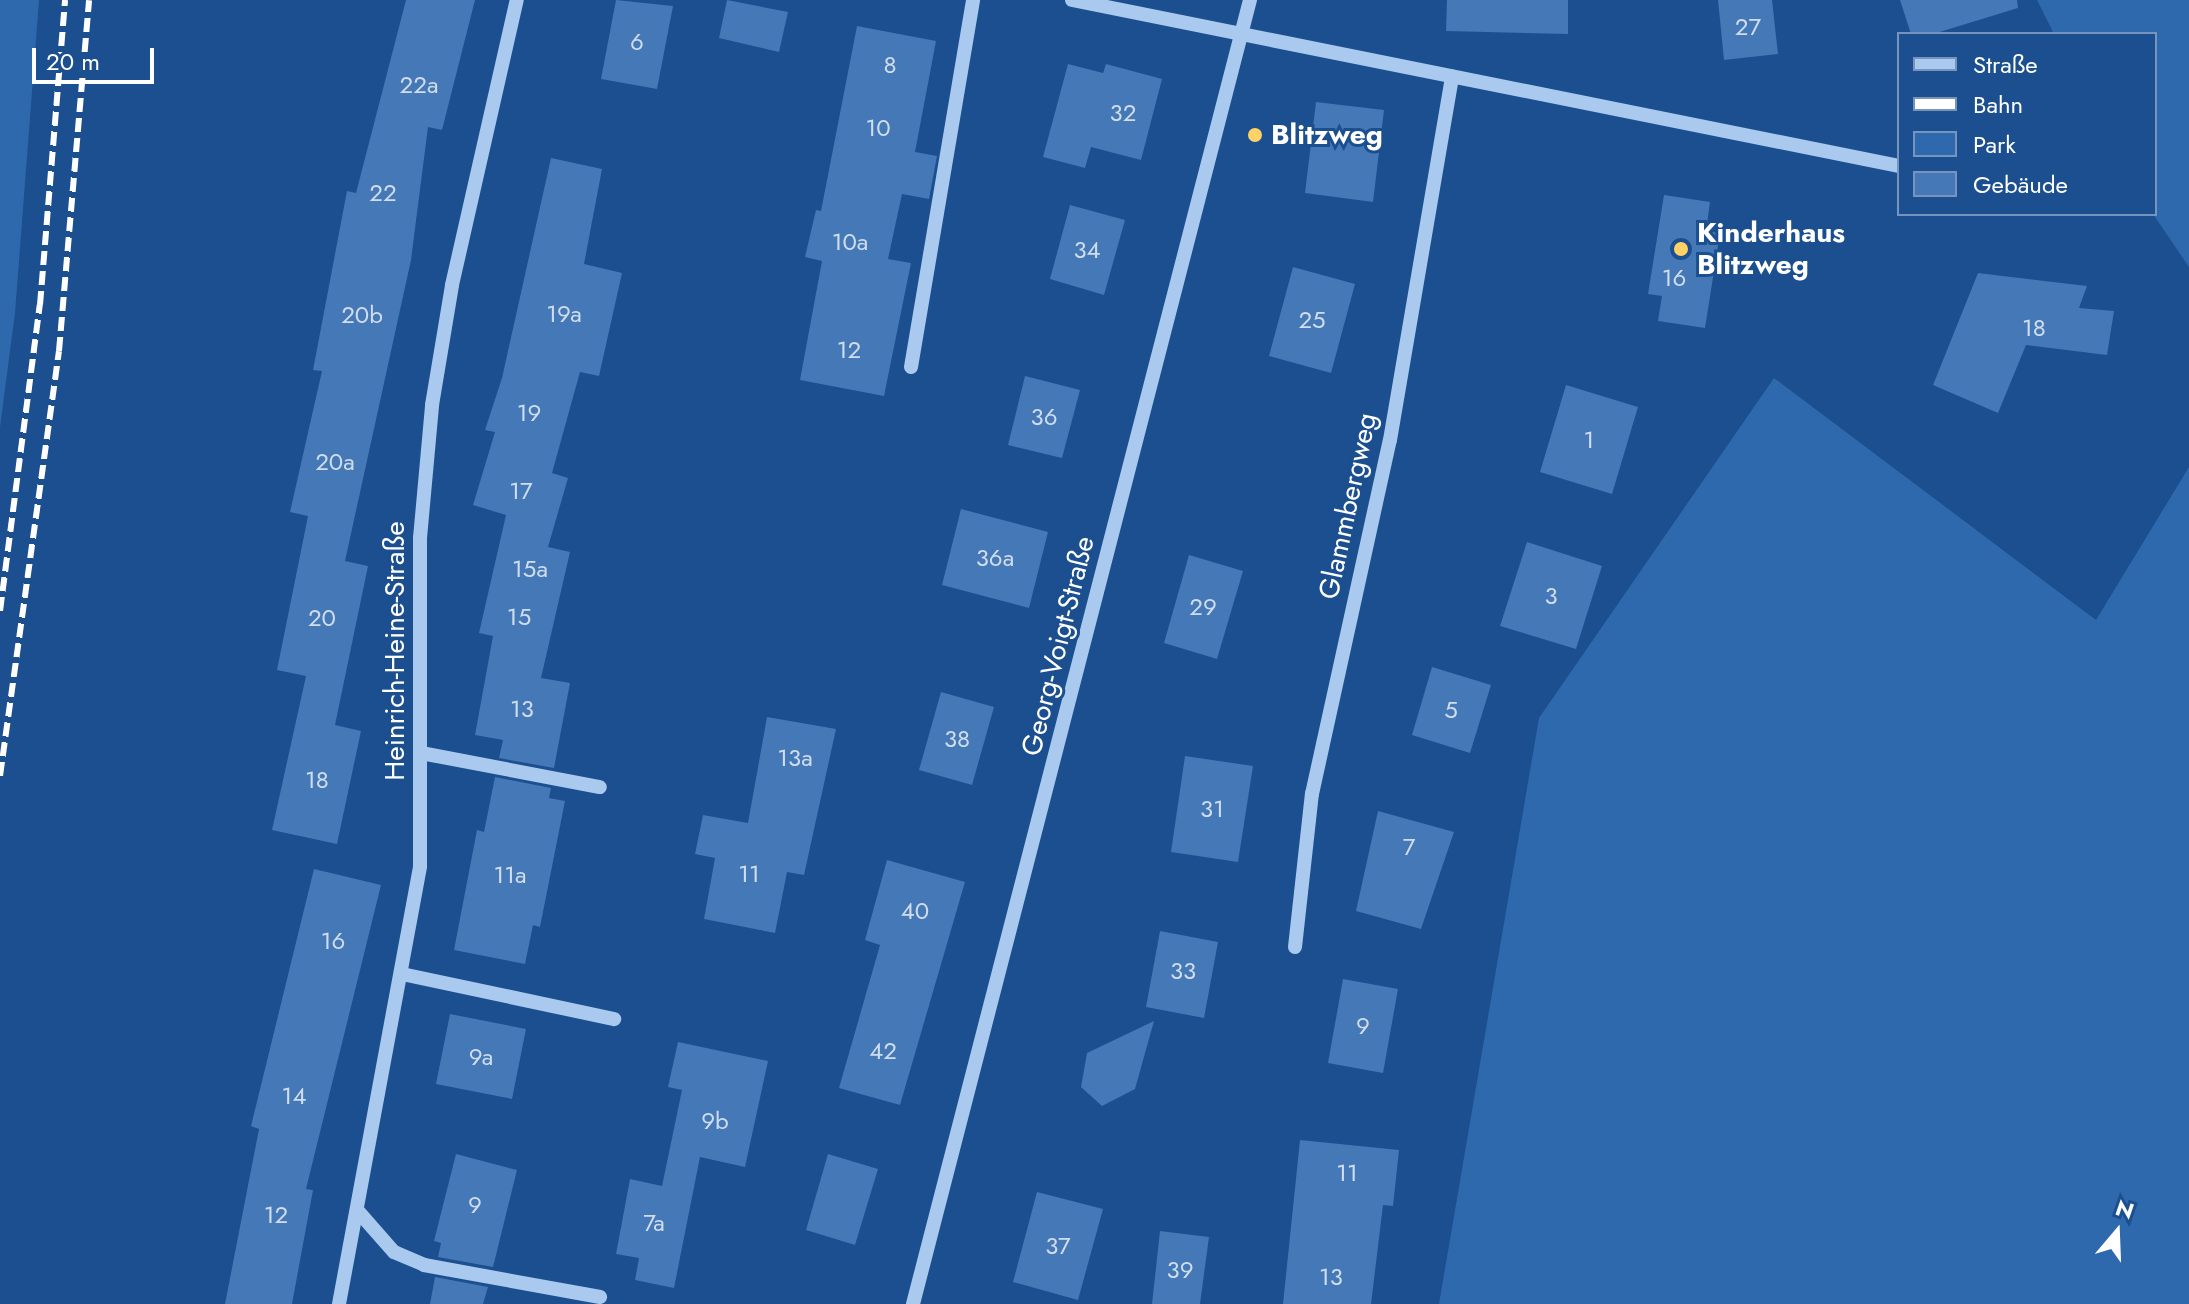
<!DOCTYPE html>
<meta charset="utf-8">
<style>
body{margin:0}
#map{position:relative;width:2189px;height:1304px;overflow:hidden;background:#1b4f8f;font-family:Jost,sans-serif}
div>[style]{position:absolute}
.green>*{inset:0;background:#2e69ad}
.building>*{inset:0;background:#4478b7}
.minor>*{height:14px;margin:-7px;padding:0 7px;transform-origin:7px;border-radius:7px;background:#a9c9ee}
.rail>*{height:6px;margin-top:-3px;transform-origin:0;background:repeating-linear-gradient(90deg,#fff 0 14px,transparent 0 20px)}
.dots>*{width:22px;height:22px;translate:-50% -50%;box-sizing:border-box;border:4px solid #1b4f8f;border-radius:50%}
span{translate:-50% -50%;white-space:nowrap;text-align:center;line-height:1.15;-webkit-text-stroke:6px #1b4f8f;paint-order:stroke}
.number-label{font-size:24px;color:#d0dded}
.number-label span{-webkit-text-stroke-width:0}
.poi-label{font-size:28px;color:#fff;font-weight:700}
.left{translate:0 -50%;text-align:left}
.street-label{font-size:28px;color:#fff}
.legend{position:absolute;left:1897px;top:32px;width:260px;height:184px;box-sizing:border-box;background:#1b4f8f;border:2px solid #7695bc;margin:0;padding:10px 14px;list-style:none;font-size:24px;color:#fff}
.legend li{display:flex;align-items:center;gap:16px;height:40px}
.legend b{width:40px;border:2px solid #7695bc}
.north{position:absolute;left:2077px;top:1192px;width:80px;height:80px;-webkit-text-stroke:6px #1b4f8f;paint-order:stroke;rotate:19deg;font-size:22px;font-weight:700;line-height:32px;text-align:center;color:#fff}
.north::after{content:'';display:block;margin:auto;width:28px;height:36px;background:#fff;clip-path:polygon(50% 0,100% 100%,50% 72%,0 100%)}
.scale{position:absolute;left:32px;top:48px;width:122px;height:36px;box-sizing:border-box;border:4px solid #fff;border-top:0;padding-left:10px;font-size:24px;line-height:28px;white-space:nowrap;color:#fff;-webkit-text-stroke:6px #1b4f8f;paint-order:stroke}
</style>
<div id="map">
<div class="green">
<div style="clip-path:polygon(0 0,39px 0,15px 313px,0 427px)"></div>
<div style="clip-path:polygon(2037px 0,2189px 0,2189px 267px,2153px 214px,2155px 34px,2054px 34px)"></div>
<div style="clip-path:polygon(1774px 378px,2096px 620px,2189px 467px,2189px 1304px,1439px 1304px,1539px 718px)"></div>
</div>
<div class="building">
<div style="clip-path:polygon(406px 0,475px 0,442px 130px,428px 127px,411px 260px,345px 561px,368px 566px,335px 725px,361px 731px,337px 844px,272px 830px,306px 676px,277px 670px,308px 516px,290px 512px,322px 371px,313px 370px,347px 191px,356px 193px)"></div>
<div style="clip-path:polygon(616px 0,673px 6px,657px 89px,601px 79px)"></div>
<div style="clip-path:polygon(727px 0,788px 12px,779px 52px,719px 38px)"></div>
<div style="clip-path:polygon(1447px 0,1568px 0,1568px 34px,1446px 31px)"></div>
<div style="clip-path:polygon(1718px 0,1772px 0,1778px 54px,1724px 60px)"></div>
<div style="clip-path:polygon(1900px 0,2017px 0,2018px 8px,1933px 34px,1911px 34px)"></div>
<div style="clip-path:polygon(857px 26px,936px 41px,915px 152px,937px 156px,929px 199px,902px 194px,888px 259px,911px 263px,884px 396px,800px 380px,822px 261px,805px 257px,816px 210px,821px 211px)"></div>
<div style="clip-path:polygon(1068px 64px,1103px 73px,1106px 64px,1162px 79px,1141px 160px,1091px 147px,1085px 168px,1043px 157px)"></div>
<div style="clip-path:polygon(1316px 102px,1384px 110px,1373px 202px,1305px 193px)"></div>
<div style="clip-path:polygon(551px 158px,602px 169px,584px 264px,622px 273px,599px 376px,580px 372px,552px 473px,568px 478px,548px 547px,570px 552px,541px 678px,570px 683px,554px 768px,499px 758px,503px 740px,475px 735px,493px 636px,479px 633px,506px 515px,473px 505px,495px 432px,485px 430px,502px 378px)"></div>
<div style="clip-path:polygon(1664px 195px,1710px 202px,1706px 231px,1720px 233px,1705px 328px,1658px 321px,1662px 296px,1648px 294px)"></div>
<div style="clip-path:polygon(1070px 205px,1125px 220px,1104px 295px,1050px 279px)"></div>
<div style="clip-path:polygon(1293px 267px,1355px 284px,1331px 373px,1269px 356px)"></div>
<div style="clip-path:polygon(1978px 273px,2087px 286px,2079px 308px,2114px 311px,2107px 355px,2026px 345px,1998px 413px,1933px 385px)"></div>
<div style="clip-path:polygon(1025px 376px,1080px 390px,1062px 458px,1008px 445px)"></div>
<div style="clip-path:polygon(1566px 385px,1638px 407px,1612px 494px,1540px 472px)"></div>
<div style="clip-path:polygon(961px 509px,1048px 532px,1029px 608px,942px 585px)"></div>
<div style="clip-path:polygon(1527px 542px,1602px 566px,1576px 649px,1500px 626px)"></div>
<div style="clip-path:polygon(1189px 555px,1243px 571px,1217px 659px,1164px 643px)"></div>
<div style="clip-path:polygon(1432px 667px,1491px 685px,1470px 753px,1412px 735px)"></div>
<div style="clip-path:polygon(941px 692px,994px 707px,972px 785px,919px 770px)"></div>
<div style="clip-path:polygon(767px 717px,836px 729px,804px 875px,787px 872px,775px 933px,704px 919px,715px 858px,695px 854px,703px 815px,748px 823px)"></div>
<div style="clip-path:polygon(1185px 756px,1253px 766px,1238px 862px,1171px 852px)"></div>
<div style="clip-path:polygon(495px 777px,551px 788px,549px 798px,565px 801px,540px 927px,533px 925px,525px 964px,454px 950px,477px 830px,484px 832px)"></div>
<div style="clip-path:polygon(1378px 811px,1454px 832px,1421px 929px,1356px 911px)"></div>
<div style="clip-path:polygon(887px 860px,965px 882px,900px 1105px,839px 1088px,880px 945px,865px 940px)"></div>
<div style="clip-path:polygon(314px 869px,381px 885px,306px 1189px,313px 1190px,292px 1304px,225px 1304px,259px 1129px,251px 1126px)"></div>
<div style="clip-path:polygon(1160px 931px,1218px 942px,1204px 1018px,1146px 1007px)"></div>
<div style="clip-path:polygon(1343px 979px,1398px 989px,1383px 1073px,1328px 1063px)"></div>
<div style="clip-path:polygon(450px 1014px,526px 1029px,512px 1099px,436px 1084px)"></div>
<div style="clip-path:polygon(1154px 1021px,1135px 1089px,1102px 1106px,1081px 1087px,1087px 1053px)"></div>
<div style="clip-path:polygon(678px 1042px,768px 1061px,745px 1167px,700px 1157px,674px 1288px,635px 1280px,639px 1258px,616px 1254px,630px 1179px,662px 1186px,682px 1090px,668px 1087px)"></div>
<div style="clip-path:polygon(1300px 1140px,1399px 1150px,1393px 1206px,1383px 1205px,1371px 1304px,1283px 1304px)"></div>
<div style="clip-path:polygon(456px 1154px,517px 1170px,493px 1267px,438px 1257px,441px 1243px,434px 1241px)"></div>
<div style="clip-path:polygon(828px 1154px,878px 1169px,855px 1245px,806px 1230px)"></div>
<div style="clip-path:polygon(1037px 1192px,1103px 1209px,1078px 1300px,1013px 1282px)"></div>
<div style="clip-path:polygon(1160px 1231px,1209px 1237px,1200px 1304px,1152px 1304px)"></div>
<div style="clip-path:polygon(435px 1277px,488px 1287px,483px 1304px,430px 1304px)"></div>
</div>
<div class="minor">
<div style="left:1072px;top:0;width:843px;rotate:11.35deg"></div>
<div style="left:911px;top:367px;width:372px;rotate:-80.4deg"></div>
<div style="left:421px;top:753px;width:182px;rotate:10.8deg"></div>
<div style="left:1295px;top:947px;width:154px;rotate:-83.7deg"></div>
<div style="left:1312px;top:794px;width:362px;rotate:-77.6deg"></div>
<div style="left:1390px;top:440px;width:369px;rotate:-80.3deg"></div>
<div style="left:402px;top:974px;width:217px;rotate:12deg"></div>
<div style="left:357px;top:1210px;width:56px;rotate:48.6deg"></div>
<div style="left:394px;top:1252px;width:33px;rotate:23deg"></div>
<div style="left:424px;top:1265px;width:179px;rotate:10.3deg"></div>
<div style="left:339px;top:1304px;width:445px;rotate:-79.5deg"></div>
<div style="left:420px;top:866px;width:328px;rotate:-90deg"></div>
<div style="left:420px;top:538px;width:134px;rotate:-84.8deg"></div>
<div style="left:432px;top:405px;width:122px;rotate:-80.5deg"></div>
<div style="left:452px;top:285px;width:292px;rotate:-77.2deg"></div>
<div style="left:913px;top:1304px;width:1347px;rotate:-75.51deg"></div>
</div>
<div class="rail">
<div style="left:0;top:611px;width:309px;rotate:-82.6deg"></div>
<div style="left:40px;top:305px;width:306px;rotate:-85.3deg"></div>
<div style="left:0;top:776px;width:429px;rotate:-82.1deg"></div>
<div style="left:59px;top:351px;width:352px;rotate:-85.1deg"></div>
</div>
<div class="dots">
<div style="left:1255px;top:135px;background:#ffd166"></div>
<div style="left:1681px;top:249px;background:#ffd166"></div>
</div>
<div class="number-label">
<span style="left:1748px;top:27px">27</span>
<span style="left:637px;top:42px">6</span>
<span style="left:890px;top:65px">8</span>
<span style="left:419px;top:85px">22a</span>
<span style="left:1123px;top:113px">32</span>
<span style="left:878px;top:128px">10</span>
<span style="left:383px;top:193px">22</span>
<span style="left:850px;top:242px">10a</span>
<span style="left:1087px;top:250px">34</span>
<span style="left:1674px;top:278px">16</span>
<span style="left:564px;top:314px">19a</span>
<span style="left:362px;top:315px">20b</span>
<span style="left:1312px;top:320px">25</span>
<span style="left:2034px;top:328px">18</span>
<span style="left:849px;top:350px">12</span>
<span style="left:529px;top:413px">19</span>
<span style="left:1044px;top:417px">36</span>
<span style="left:1589px;top:440px">1</span>
<span style="left:335px;top:462px">20a</span>
<span style="left:521px;top:491px">17</span>
<span style="left:995px;top:558px">36a</span>
<span style="left:530px;top:569px">15a</span>
<span style="left:1551px;top:596px">3</span>
<span style="left:1203px;top:607px">29</span>
<span style="left:519px;top:617px">15</span>
<span style="left:322px;top:618px">20</span>
<span style="left:522px;top:709px">13</span>
<span style="left:1451px;top:710px">5</span>
<span style="left:957px;top:739px">38</span>
<span style="left:795px;top:758px">13a</span>
<span style="left:317px;top:780px">18</span>
<span style="left:1212px;top:809px">31</span>
<span style="left:1409px;top:847px">7</span>
<span style="left:749px;top:874px">11</span>
<span style="left:510px;top:875px">11a</span>
<span style="left:915px;top:911px">40</span>
<span style="left:333px;top:941px">16</span>
<span style="left:1183px;top:971px">33</span>
<span style="left:1363px;top:1026px">9</span>
<span style="left:883px;top:1051px">42</span>
<span style="left:481px;top:1057px">9a</span>
<span style="left:294px;top:1096px">14</span>
<span style="left:715px;top:1121px">9b</span>
<span style="left:1347px;top:1173px">11</span>
<span style="left:475px;top:1205px">9</span>
<span style="left:276px;top:1215px">12</span>
<span style="left:654px;top:1223px">7a</span>
<span style="left:1058px;top:1246px">37</span>
<span style="left:1180px;top:1270px">39</span>
<span style="left:1331px;top:1277px">13</span>
</div>
<div class="poi-label">
<span class="left" style="left:1271px;top:135px">Blitzweg</span>
<span class="left" style="left:1697px;top:249px">Kinderhaus<br>Blitzweg</span>
</div>
<div class="street-label">
<span style="left:1348px;top:506px;rotate:-78deg">Glammbergweg</span>
<span style="left:1058px;top:646px;rotate:-76deg">Georg-Voigt-Straße</span>
<span style="left:395px;top:651px;rotate:-90deg">Heinrich-Heine-Straße</span>
</div>
<ul class="legend">
<li><b style="height:10px;background:#a9c9ee"></b>Straße</li>
<li><b style="height:10px;background:#fff"></b>Bahn</li>
<li><b style="height:22px;background:#2e69ad"></b>Park</li>
<li><b style="height:22px;background:#4478b7"></b>Gebäude</li>
</ul>
<div class="north">N</div>
<div class="scale">20 m</div>
</div>
